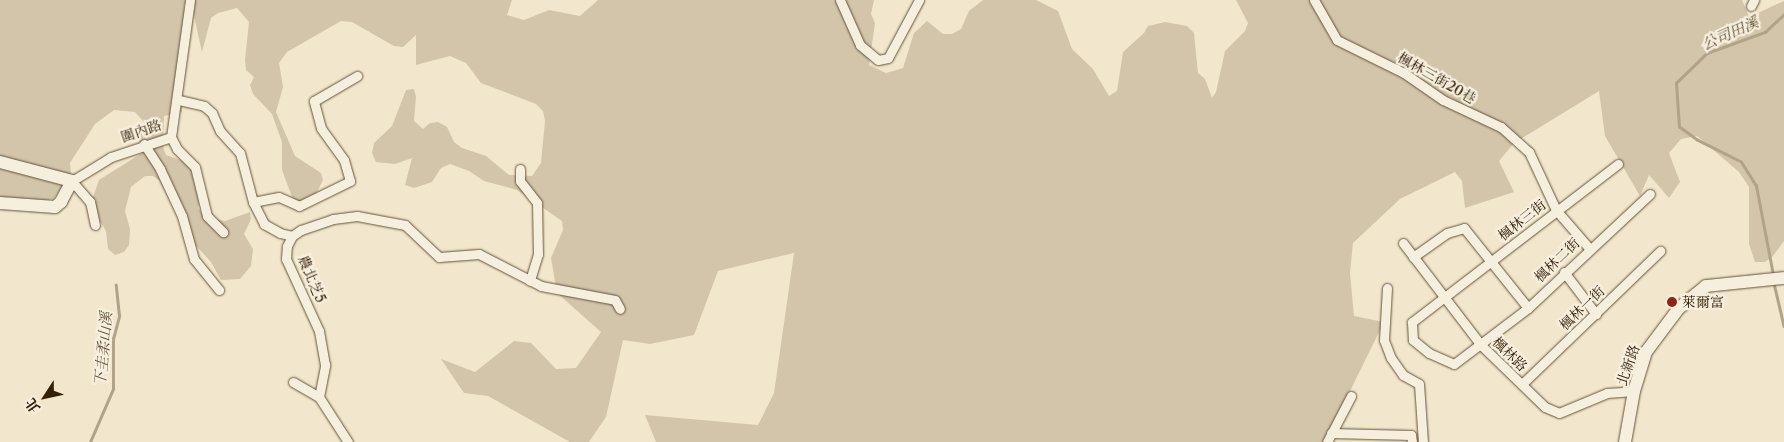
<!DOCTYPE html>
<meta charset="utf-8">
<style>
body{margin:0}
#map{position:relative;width:1784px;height:442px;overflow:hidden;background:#f2e7cc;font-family:"Libre Caslon Text","Noto Serif TC",serif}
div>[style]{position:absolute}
.green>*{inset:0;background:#d2c5aa}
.stream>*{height:2.5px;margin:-1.25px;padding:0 1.25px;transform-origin:1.25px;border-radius:1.25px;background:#b1a389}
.roads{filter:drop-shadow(0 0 1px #645238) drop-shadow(0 0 1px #645238)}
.street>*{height:9px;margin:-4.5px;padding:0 4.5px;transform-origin:4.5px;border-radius:4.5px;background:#f7efde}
.secondary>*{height:12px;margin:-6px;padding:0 6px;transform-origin:6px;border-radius:6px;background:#f7efde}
.dots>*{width:14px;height:14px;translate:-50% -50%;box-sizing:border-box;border:2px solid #f7efde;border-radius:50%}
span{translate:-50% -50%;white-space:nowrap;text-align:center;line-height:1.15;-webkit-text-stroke:4.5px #f7efde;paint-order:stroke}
.street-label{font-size:14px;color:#342006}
.poi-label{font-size:14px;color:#342006}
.left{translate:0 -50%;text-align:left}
.water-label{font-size:15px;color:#604e34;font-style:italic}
.north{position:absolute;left:20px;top:372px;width:50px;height:50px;-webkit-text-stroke:4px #f7efde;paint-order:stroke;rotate:235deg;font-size:14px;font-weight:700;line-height:20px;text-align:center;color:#342006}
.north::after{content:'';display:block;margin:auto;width:18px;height:22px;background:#342006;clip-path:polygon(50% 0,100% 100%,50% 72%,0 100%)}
</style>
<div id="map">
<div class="green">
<div style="clip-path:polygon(0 0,512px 0,507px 15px,524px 20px,549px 10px,580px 16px,598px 0,874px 0,871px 14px,875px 23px,869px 65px,886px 73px,903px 68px,914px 33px,927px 21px,943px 34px,952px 34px,961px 29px,969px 11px,983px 0,1036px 0,1058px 11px,1072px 49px,1093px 69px,1109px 96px,1117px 91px,1123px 52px,1144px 33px,1148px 26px,1165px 22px,1187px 26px,1194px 33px,1198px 73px,1205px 79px,1212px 98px,1216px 92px,1225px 51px,1245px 31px,1248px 23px,1236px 0,1742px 0,1749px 17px,1784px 1px,1784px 241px,1773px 256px,1765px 262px,1755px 262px,1749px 244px,1749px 187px,1739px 172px,1697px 136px,1681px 139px,1669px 153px,1680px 182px,1669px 198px,1649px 175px,1640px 196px,1605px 136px,1599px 91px,1514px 143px,1499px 161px,1514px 192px,1465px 208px,1462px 181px,1455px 172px,1400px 199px,1353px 243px,1350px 273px,1354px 316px,1384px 322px,1325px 442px,656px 442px,645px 415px,758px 425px,774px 393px,794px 253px,718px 271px,694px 335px,650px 344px,623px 340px,606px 417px,589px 442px,570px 442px,488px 396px,464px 393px,441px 359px,475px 372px,514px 341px,531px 343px,556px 369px,576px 368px,601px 332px,557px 293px,551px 258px,563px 230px,562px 221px,517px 190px,484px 181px,469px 171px,450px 164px,441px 168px,432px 182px,414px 188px,405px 185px,412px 158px,395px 164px,385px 163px,376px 162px,372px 153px,374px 143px,392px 126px,406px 90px,414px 89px,416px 97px,414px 121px,423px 129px,430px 123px,438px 122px,447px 127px,454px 142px,462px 148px,486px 156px,509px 175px,532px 176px,541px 163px,545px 121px,543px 111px,536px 104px,481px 83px,466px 63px,450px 56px,416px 65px,416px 35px,403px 47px,394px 46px,352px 22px,341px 21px,287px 52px,279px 63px,283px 87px,276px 112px,295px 156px,321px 173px,323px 180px,316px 194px,299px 203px,292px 197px,282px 170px,282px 142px,272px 114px,253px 94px,250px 85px,254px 77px,246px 70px,245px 60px,249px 22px,237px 8px,218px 13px,211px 18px,202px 52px,192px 7px,184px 4px,186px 20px,179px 64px,182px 112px,164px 116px,163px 147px,166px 155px,183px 161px,195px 175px,200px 193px,198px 208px,205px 217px,225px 221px,250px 212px,251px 219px,244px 234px,253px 249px,251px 266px,240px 279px,221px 280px,211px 262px,190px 239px,160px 181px,153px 176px,145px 176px,131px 187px,125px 211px,130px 229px,129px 245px,124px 252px,115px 255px,108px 249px,106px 231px,92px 208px,93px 197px,99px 180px,142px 153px,139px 142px,144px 122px,135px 112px,114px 110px,95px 124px,70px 163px,71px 175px,54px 198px,40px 202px,0 199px)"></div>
</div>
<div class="stream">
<div style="left:1773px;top:275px;width:91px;rotate:-100.8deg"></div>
<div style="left:1756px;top:186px;width:28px;rotate:-122deg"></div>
<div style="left:1741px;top:162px;width:49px;rotate:-153.4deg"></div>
<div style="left:1697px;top:140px;width:22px;rotate:-144deg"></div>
<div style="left:1679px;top:127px;width:44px;rotate:-93.9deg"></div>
<div style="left:1676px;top:83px;width:43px;rotate:-44.1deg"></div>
<div style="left:1707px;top:53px;width:62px;rotate:-19.9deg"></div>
<div style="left:1765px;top:32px;width:26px;rotate:-43deg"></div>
<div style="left:1774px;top:283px;width:44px;rotate:76.9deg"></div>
<div style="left:90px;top:442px;width:58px;rotate:-66.5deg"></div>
<div style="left:113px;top:389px;width:50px;rotate:-90deg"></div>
<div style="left:113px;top:339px;width:24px;rotate:-75deg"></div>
<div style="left:119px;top:316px;width:31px;rotate:-96deg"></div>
</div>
<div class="roads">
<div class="street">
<div style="left:840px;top:0;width:49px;rotate:66deg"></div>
<div style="left:860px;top:45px;width:23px;rotate:40deg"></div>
<div style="left:878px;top:60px;width:10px;rotate:-11deg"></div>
<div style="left:888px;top:58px;width:66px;rotate:-61.9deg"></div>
<div style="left:1314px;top:0;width:46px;rotate:60.1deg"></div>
<div style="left:1337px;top:40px;width:75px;rotate:26.2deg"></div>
<div style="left:1404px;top:73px;width:47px;rotate:34.7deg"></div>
<div style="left:1443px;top:100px;width:64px;rotate:25deg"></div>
<div style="left:1501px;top:127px;width:38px;rotate:42deg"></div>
<div style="left:1529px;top:152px;width:64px;rotate:65deg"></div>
<div style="left:1556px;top:210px;width:50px;rotate:49deg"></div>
<div style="left:1751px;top:6px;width:7px;rotate:-63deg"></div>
<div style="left:179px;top:100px;width:26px;rotate:13deg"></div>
<div style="left:204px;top:106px;width:11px;rotate:41deg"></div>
<div style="left:212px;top:113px;width:20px;rotate:66deg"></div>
<div style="left:220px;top:131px;width:30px;rotate:48deg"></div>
<div style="left:240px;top:153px;width:51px;rotate:75.1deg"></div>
<div style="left:253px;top:202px;width:25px;rotate:63deg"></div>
<div style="left:264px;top:224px;width:18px;rotate:29deg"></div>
<div style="left:280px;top:233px;width:12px;rotate:14deg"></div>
<div style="left:171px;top:137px;width:13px;rotate:63deg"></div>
<div style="left:177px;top:149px;width:25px;rotate:45deg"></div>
<div style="left:195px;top:167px;width:50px;rotate:76.2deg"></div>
<div style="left:207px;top:216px;width:23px;rotate:45deg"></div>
<div style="left:144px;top:144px;width:30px;rotate:57deg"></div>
<div style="left:160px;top:169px;width:52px;rotate:64.9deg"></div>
<div style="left:182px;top:216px;width:45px;rotate:74.4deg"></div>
<div style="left:194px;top:259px;width:40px;rotate:51deg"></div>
<div style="left:1618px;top:164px;width:260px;rotate:142.5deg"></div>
<div style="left:1412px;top:322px;width:18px;rotate:87deg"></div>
<div style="left:1413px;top:340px;width:21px;rotate:39deg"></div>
<div style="left:1429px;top:353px;width:27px;rotate:24deg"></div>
<div style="left:1454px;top:364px;width:93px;rotate:-37.1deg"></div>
<div style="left:1528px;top:308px;width:167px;rotate:-43.1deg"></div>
<div style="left:520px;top:169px;width:12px;rotate:90deg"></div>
<div style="left:520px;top:181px;width:28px;rotate:52deg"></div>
<div style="left:537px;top:203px;width:51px;rotate:88.9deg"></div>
<div style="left:538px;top:254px;width:28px;rotate:107deg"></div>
<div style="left:253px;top:202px;width:26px;rotate:-11deg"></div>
<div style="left:279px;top:197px;width:22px;rotate:24deg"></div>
<div style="left:299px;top:206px;width:57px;rotate:-26.1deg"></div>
<div style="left:350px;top:181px;width:22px;rotate:-106deg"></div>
<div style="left:344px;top:160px;width:39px;rotate:-126deg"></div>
<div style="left:321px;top:128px;width:28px;rotate:-105deg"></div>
<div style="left:314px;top:101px;width:50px;rotate:-30.2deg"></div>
<div style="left:95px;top:225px;width:24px;rotate:-102deg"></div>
<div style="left:90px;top:202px;width:28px;rotate:-131deg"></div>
<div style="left:72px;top:181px;width:46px;rotate:-31.6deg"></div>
<div style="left:111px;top:157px;width:63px;rotate:-18.4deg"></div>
<div style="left:171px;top:137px;width:138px;rotate:-82.1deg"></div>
<div style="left:1403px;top:243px;width:128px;rotate:52.6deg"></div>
<div style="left:1481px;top:345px;width:89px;rotate:44.1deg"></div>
<div style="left:1545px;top:407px;width:15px;rotate:23deg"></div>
<div style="left:1559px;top:413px;width:52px;rotate:-22.6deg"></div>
<div style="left:1607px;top:393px;width:27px;rotate:-4deg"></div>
<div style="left:1413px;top:257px;width:42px;rotate:-35.2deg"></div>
<div style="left:1447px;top:233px;width:18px;rotate:-16deg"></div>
<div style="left:1464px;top:228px;width:102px;rotate:51.3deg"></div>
<div style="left:1564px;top:272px;width:53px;rotate:52.7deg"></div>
<div style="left:1387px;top:288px;width:52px;rotate:93.3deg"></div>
<div style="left:1384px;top:340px;width:19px;rotate:69deg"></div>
<div style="left:1391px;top:358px;width:21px;rotate:55deg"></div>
<div style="left:1403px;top:375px;width:18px;rotate:29deg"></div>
<div style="left:1419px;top:384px;width:58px;rotate:86.1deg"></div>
<div style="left:293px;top:382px;width:30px;rotate:30deg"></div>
<div style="left:319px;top:397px;width:54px;rotate:57.2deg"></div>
<div style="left:1522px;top:384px;width:192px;rotate:-43.9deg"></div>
<div style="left:319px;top:397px;width:33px;rotate:-79deg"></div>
<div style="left:325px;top:365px;width:35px;rotate:-100deg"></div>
<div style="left:319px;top:331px;width:79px;rotate:-114.6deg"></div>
<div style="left:286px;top:259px;width:13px;rotate:-86deg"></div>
<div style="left:287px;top:246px;width:11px;rotate:-63deg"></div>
<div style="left:292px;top:236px;width:11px;rotate:-34deg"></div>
<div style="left:301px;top:230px;width:34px;rotate:-19deg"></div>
<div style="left:333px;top:219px;width:24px;rotate:-7deg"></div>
<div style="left:357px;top:216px;width:49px;rotate:10.6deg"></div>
<div style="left:405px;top:225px;width:47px;rotate:43.3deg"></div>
<div style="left:439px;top:257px;width:40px;rotate:-4.3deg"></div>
<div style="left:479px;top:254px;width:70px;rotate:27.3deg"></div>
<div style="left:541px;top:286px;width:75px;rotate:10.7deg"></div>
<div style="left:615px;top:300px;width:10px;rotate:61deg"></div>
<div style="left:1331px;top:433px;width:80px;rotate:1.4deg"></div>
<div style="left:1411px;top:435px;width:7px;rotate:82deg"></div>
<div style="left:1327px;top:442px;width:52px;rotate:-62.4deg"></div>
</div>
<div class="secondary">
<div style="left:0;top:162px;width:74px;rotate:14.8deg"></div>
<div style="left:72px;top:181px;width:24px;rotate:118deg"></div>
<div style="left:61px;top:202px;width:8px;rotate:140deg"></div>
<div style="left:55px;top:207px;width:55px;rotate:-175.8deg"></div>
<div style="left:1625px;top:442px;width:52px;rotate:-80deg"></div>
<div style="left:1634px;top:391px;width:41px;rotate:-72.9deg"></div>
<div style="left:1646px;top:352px;width:55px;rotate:-53.1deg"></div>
<div style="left:1679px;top:308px;width:35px;rotate:-39deg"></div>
<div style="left:1706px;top:286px;width:78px;rotate:-5.9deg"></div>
</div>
</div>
<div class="dots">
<div style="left:1672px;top:302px;background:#8f2418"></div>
</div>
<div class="street-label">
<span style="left:1437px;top:78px;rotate:30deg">楓林三街20巷</span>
<span style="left:141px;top:131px;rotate:-19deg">圍內路</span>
<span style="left:1522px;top:220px;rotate:-38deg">楓林三街</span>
<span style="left:1557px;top:260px;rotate:-44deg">楓林二街</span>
<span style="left:312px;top:279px;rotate:67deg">農北芝5</span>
<span style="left:1582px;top:308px;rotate:-44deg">楓林一街</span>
<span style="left:1510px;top:354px;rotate:44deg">楓林路</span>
<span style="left:1628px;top:365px;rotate:-71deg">北新路</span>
</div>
<div class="poi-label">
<span class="left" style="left:1682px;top:302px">萊爾富</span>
</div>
<div class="water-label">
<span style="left:1730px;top:33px;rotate:-24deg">公司田溪</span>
<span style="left:103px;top:349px;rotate:-85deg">下圭柔山溪</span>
</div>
<div class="north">北</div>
</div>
